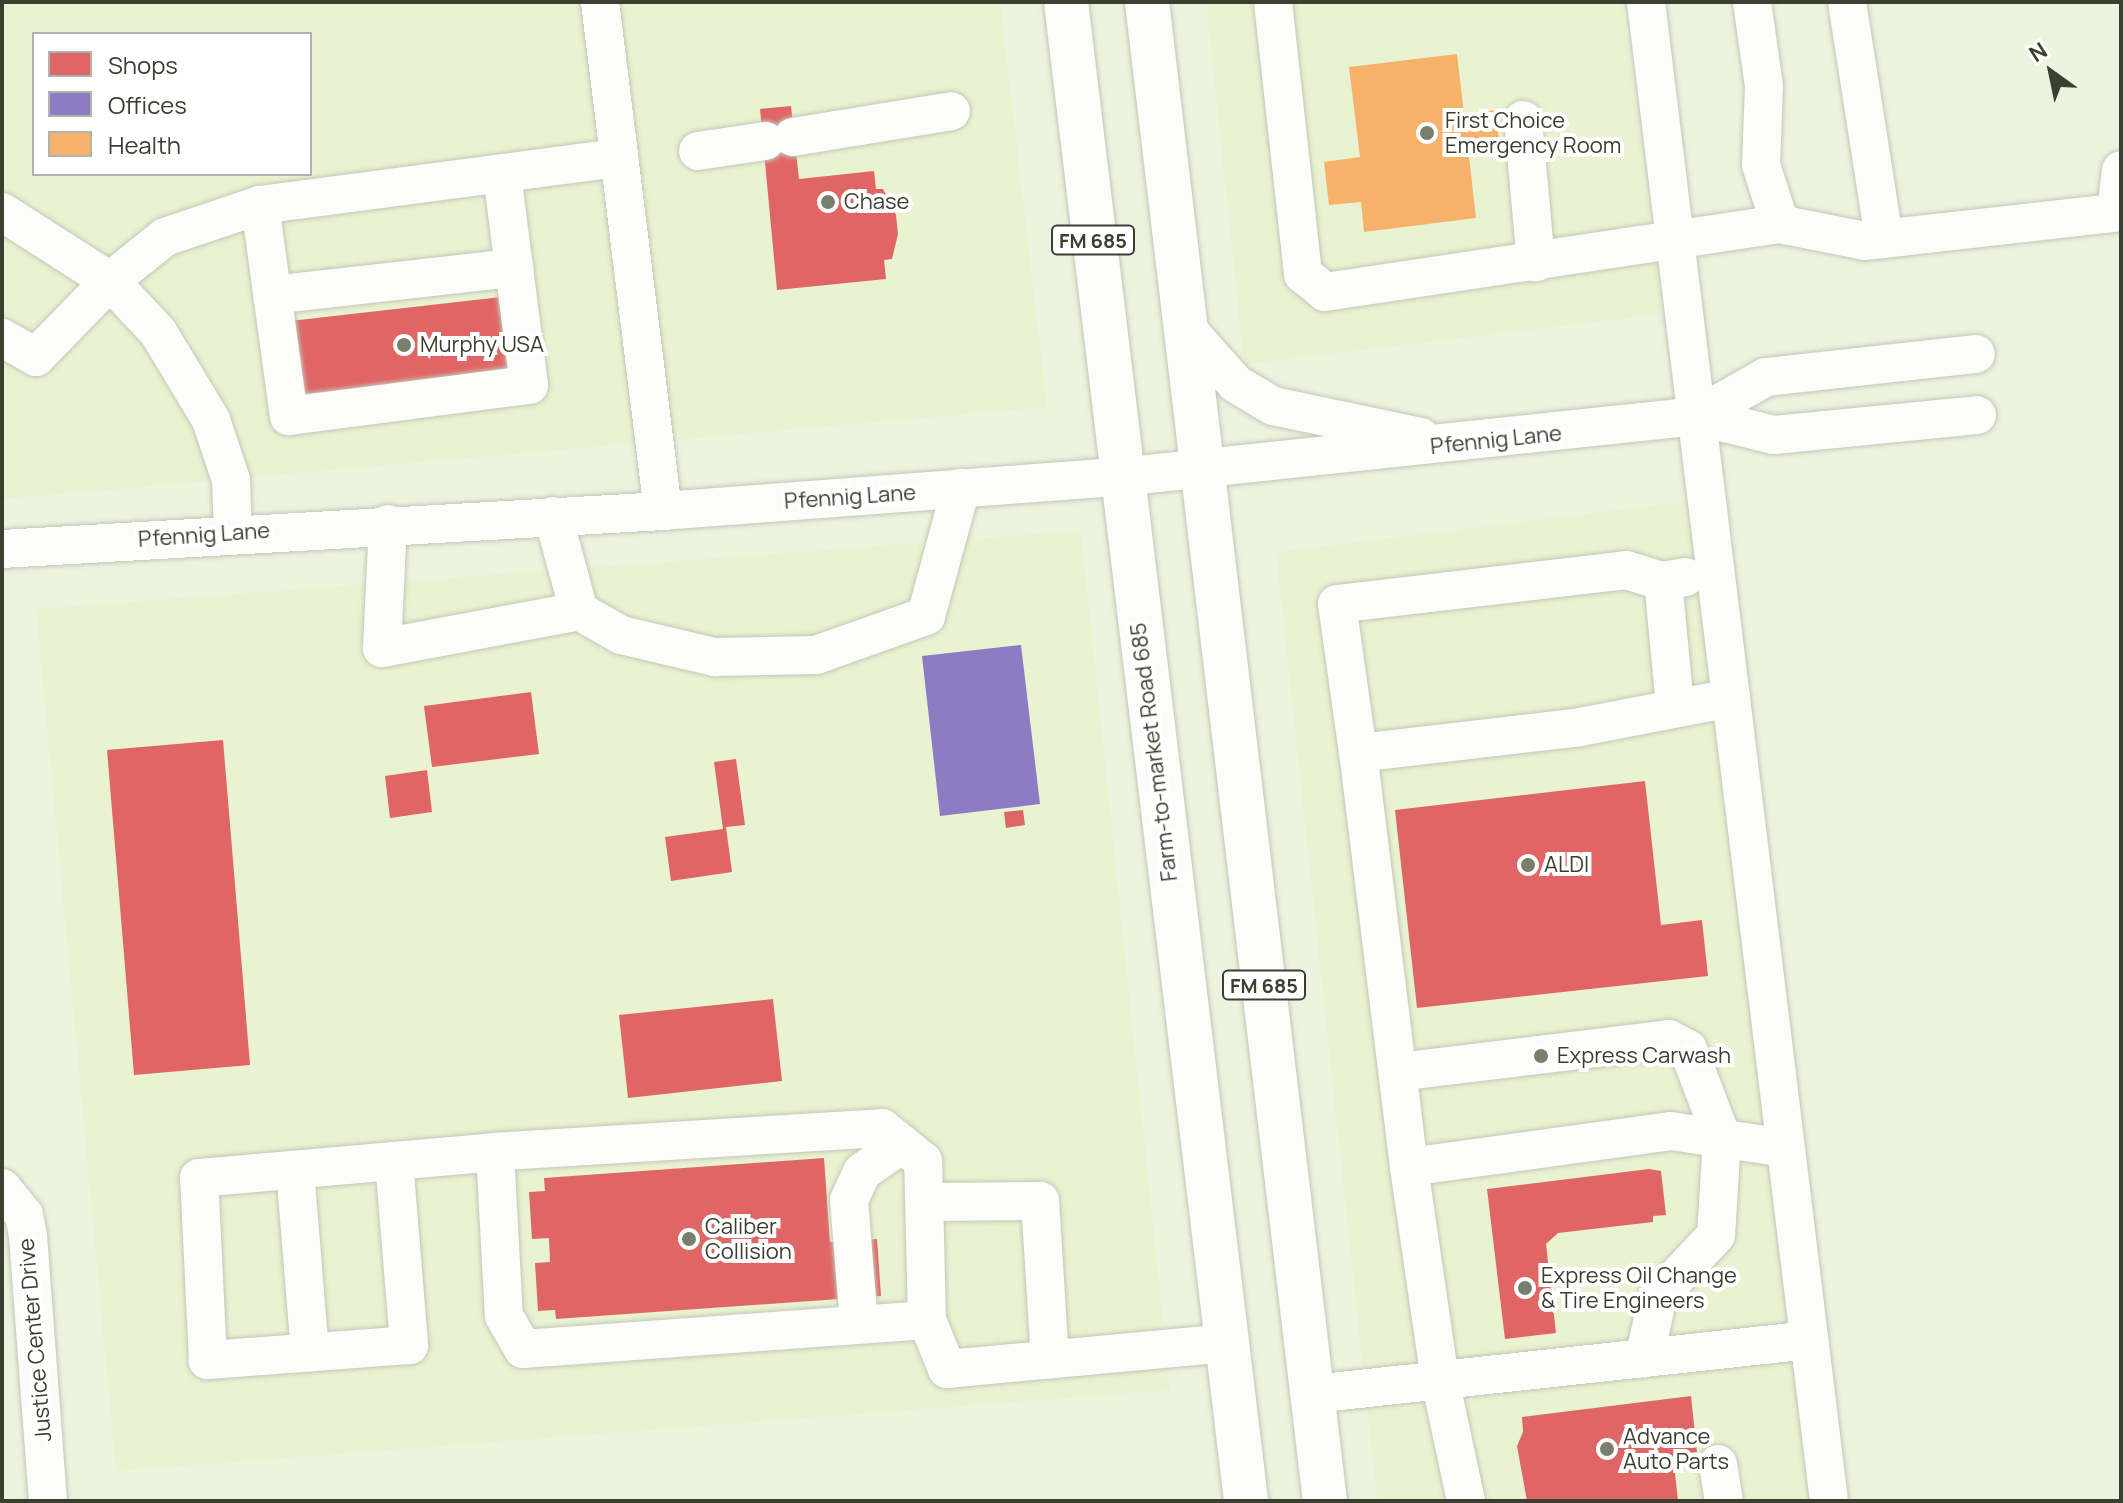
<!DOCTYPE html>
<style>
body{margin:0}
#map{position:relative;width:2123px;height:1503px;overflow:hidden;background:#ecf3de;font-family:Manrope,sans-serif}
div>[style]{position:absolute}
.built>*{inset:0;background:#e9f3d1}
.shops>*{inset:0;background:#e06666}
.offices>*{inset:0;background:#8e7cc3}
.health>*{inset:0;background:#f6b26b}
.roads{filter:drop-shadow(0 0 2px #c2c8b7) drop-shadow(0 0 2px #c2c8b7)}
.minor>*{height:38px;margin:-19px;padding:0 19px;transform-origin:19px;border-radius:19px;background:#fcfdfa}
.major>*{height:44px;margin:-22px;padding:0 22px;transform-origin:22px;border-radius:22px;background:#fcfdfa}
.dots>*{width:22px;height:22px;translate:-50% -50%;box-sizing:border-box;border:4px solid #fff;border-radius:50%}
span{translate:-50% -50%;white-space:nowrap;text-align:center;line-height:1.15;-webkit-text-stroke:8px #fff;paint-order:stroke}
.shield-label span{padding:2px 6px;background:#fff;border:2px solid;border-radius:6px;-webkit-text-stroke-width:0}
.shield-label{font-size:20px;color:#3b3f30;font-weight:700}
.poi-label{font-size:22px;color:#3b3f30}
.left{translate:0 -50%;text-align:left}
.street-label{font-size:22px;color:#3b3f30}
.frame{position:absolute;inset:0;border:4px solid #3b3f30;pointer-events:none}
.legend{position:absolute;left:32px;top:32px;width:280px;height:144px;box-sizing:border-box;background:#fff;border:2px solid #b1b2ac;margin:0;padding:10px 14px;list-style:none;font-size:24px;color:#3b3f30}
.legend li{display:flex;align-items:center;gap:16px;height:40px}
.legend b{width:40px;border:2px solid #b1b2ac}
.north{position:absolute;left:2011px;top:32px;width:80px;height:80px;-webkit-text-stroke:6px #fff;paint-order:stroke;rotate:327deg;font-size:22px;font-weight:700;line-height:32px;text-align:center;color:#3b3f30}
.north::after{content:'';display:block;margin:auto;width:28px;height:36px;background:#3b3f30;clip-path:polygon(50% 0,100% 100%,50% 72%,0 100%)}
</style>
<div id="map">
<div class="built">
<div style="clip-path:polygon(evenodd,2px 2px,1000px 2px,1047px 407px,2px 499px,2px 2px,34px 34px,310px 34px,310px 174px,34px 174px,34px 34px)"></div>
<div style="clip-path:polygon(1206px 2px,1622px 2px,1662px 314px,1244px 364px)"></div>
<div style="clip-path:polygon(1693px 501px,1813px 1501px,1377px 1501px,1276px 552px)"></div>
<div style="clip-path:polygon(1081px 531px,1170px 1390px,116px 1471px,36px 609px)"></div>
</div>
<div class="shops">
<div style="clip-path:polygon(791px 106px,799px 179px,874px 171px,876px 189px,883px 189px,896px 215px,898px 234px,892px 259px,884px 260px,886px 279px,777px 290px,760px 109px)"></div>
<div style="clip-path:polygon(511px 296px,519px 369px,298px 395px,290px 321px)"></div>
<div style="clip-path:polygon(531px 692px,539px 754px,432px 767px,424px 706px)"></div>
<div style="clip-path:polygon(223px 740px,250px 1065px,134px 1075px,107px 750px)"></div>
<div style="clip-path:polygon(736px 759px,745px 825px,726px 827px,732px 872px,671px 881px,665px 837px,723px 829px,714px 762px)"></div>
<div style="clip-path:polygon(427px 770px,432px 812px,390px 818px,385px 776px)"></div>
<div style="clip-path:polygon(1645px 781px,1661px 925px,1702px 920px,1708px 976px,1417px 1008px,1395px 810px)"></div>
<div style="clip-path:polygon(1023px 810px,1025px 825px,1006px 828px,1004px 812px)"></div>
<div style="clip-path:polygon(773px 999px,782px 1081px,628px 1098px,619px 1015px)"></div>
<div style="clip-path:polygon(824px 1158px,830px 1242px,877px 1239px,881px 1296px,556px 1319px,555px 1310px,538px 1311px,535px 1263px,550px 1262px,549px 1238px,532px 1239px,529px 1192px,545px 1191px,544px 1178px)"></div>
<div style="clip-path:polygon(1649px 1169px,1661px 1171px,1666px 1215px,1653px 1216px,1653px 1222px,1558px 1233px,1546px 1244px,1556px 1333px,1505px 1339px,1487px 1189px)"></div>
<div style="clip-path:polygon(1691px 1396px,1697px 1452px,1673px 1455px,1678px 1501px,1527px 1501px,1517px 1446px,1523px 1432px,1522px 1417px)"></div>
</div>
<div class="offices">
<div style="clip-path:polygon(1021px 645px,1040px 804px,940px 816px,922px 656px)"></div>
</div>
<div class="health">
<div style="clip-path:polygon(1457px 54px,1464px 114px,1496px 110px,1500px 152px,1469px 156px,1476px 218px,1364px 232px,1361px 202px,1329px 205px,1324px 162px,1360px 157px,1349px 67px)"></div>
</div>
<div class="roads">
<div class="minor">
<div style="left:600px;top:2px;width:513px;rotate:82.94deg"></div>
<div style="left:1273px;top:2px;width:274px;rotate:83.7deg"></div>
<div style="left:1303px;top:274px;width:28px;rotate:39deg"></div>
<div style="left:1325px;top:292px;width:460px;rotate:-8.5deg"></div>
<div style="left:1780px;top:224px;width:86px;rotate:11.4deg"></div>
<div style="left:1864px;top:241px;width:259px;rotate:-6.4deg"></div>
<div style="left:1646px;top:2px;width:1510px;rotate:83.04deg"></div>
<div style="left:1752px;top:2px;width:85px;rotate:81.9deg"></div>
<div style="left:1764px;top:86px;width:79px;rotate:92.2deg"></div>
<div style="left:1761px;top:165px;width:62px;rotate:72.1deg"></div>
<div style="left:1847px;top:2px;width:240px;rotate:81.1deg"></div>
<div style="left:1523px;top:120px;width:143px;rotate:84.8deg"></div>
<div style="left:793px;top:137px;width:160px;rotate:-9.3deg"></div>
<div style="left:698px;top:151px;width:68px;rotate:-8.5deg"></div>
<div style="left:260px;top:205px;width:213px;rotate:82.2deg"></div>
<div style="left:289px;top:416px;width:242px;rotate:-7.4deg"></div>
<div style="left:529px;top:385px;width:213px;rotate:-97.3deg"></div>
<div style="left:2px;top:212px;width:128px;rotate:32.6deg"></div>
<div style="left:110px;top:281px;width:70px;rotate:46.7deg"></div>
<div style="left:158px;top:332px;width:103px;rotate:58.9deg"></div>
<div style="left:211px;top:420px;width:63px;rotate:71.6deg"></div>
<div style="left:231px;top:480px;width:52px;rotate:87.8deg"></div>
<div style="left:2116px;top:212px;width:42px;rotate:-83.2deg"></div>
<div style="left:272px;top:295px;width:244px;rotate:-6.4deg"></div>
<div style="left:1186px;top:328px;width:75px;rotate:48.2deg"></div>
<div style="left:1236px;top:384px;width:43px;rotate:30.7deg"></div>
<div style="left:1273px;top:406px;width:151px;rotate:11.8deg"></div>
<div style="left:2px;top:338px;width:39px;rotate:29deg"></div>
<div style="left:36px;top:357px;width:106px;rotate:-45.8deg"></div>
<div style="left:110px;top:281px;width:70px;rotate:-38.7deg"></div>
<div style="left:165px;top:237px;width:100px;rotate:-18.6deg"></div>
<div style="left:260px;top:205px;width:361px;rotate:-7.5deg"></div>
<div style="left:1697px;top:416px;width:79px;rotate:-29.5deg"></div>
<div style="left:1766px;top:377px;width:211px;rotate:-6.3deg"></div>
<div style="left:553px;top:516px;width:98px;rotate:74.7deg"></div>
<div style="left:579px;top:611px;width:48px;rotate:29.7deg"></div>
<div style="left:621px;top:635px;width:97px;rotate:13.2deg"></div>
<div style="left:715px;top:657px;width:101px;rotate:-1.1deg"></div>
<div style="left:816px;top:655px;width:117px;rotate:-19.5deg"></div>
<div style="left:926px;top:616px;width:133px;rotate:-74.7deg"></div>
<div style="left:388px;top:524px;width:124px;rotate:92.8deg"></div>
<div style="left:382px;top:648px;width:200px;rotate:-10.6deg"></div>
<div style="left:2px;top:549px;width:662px;rotate:-3.29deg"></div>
<div style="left:663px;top:511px;width:458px;rotate:-4.3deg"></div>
<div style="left:1120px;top:477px;width:580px;rotate:-6.03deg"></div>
<div style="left:1697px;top:416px;width:79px;rotate:13.9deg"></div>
<div style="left:1774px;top:435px;width:204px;rotate:-5.6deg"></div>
<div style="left:1675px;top:707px;width:127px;rotate:-95.4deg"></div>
<div style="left:1663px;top:581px;width:23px;rotate:-10deg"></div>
<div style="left:1358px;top:753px;width:150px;rotate:-98deg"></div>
<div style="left:1337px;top:604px;width:291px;rotate:-6.7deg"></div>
<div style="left:1626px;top:570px;width:39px;rotate:17deg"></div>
<div style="left:1398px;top:1072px;width:273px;rotate:-6.9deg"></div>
<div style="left:1669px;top:1039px;width:21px;rotate:28deg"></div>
<div style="left:1688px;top:1049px;width:95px;rotate:69.1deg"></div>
<div style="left:1722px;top:1138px;width:97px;rotate:93.5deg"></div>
<div style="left:1716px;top:1235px;width:85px;rotate:133.1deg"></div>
<div style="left:1658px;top:1297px;width:63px;rotate:102.9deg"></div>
<div style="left:394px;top:1161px;width:185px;rotate:85.3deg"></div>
<div style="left:409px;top:1345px;width:202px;rotate:175.7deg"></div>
<div style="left:208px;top:1360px;width:182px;rotate:-92.8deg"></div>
<div style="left:199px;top:1178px;width:297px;rotate:-5deg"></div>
<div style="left:1409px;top:1167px;width:417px;rotate:-97deg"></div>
<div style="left:1358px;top:753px;width:218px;rotate:-6.6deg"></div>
<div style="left:1575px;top:728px;width:159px;rotate:-10.9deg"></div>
<div style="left:295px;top:1170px;width:183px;rotate:85.3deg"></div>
<div style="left:2px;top:1188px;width:35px;rotate:51deg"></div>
<div style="left:24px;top:1215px;width:21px;rotate:79deg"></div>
<div style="left:28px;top:1236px;width:266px;rotate:85.7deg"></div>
<div style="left:926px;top:1202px;width:114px;rotate:-0.5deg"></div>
<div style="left:1040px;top:1201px;width:159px;rotate:86.4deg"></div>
<div style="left:927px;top:1320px;width:159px;rotate:-91.4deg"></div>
<div style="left:923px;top:1161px;width:53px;rotate:-141.2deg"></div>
<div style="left:882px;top:1128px;width:388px;rotate:176.5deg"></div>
<div style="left:495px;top:1152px;width:164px;rotate:86.9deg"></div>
<div style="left:504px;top:1316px;width:38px;rotate:60deg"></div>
<div style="left:523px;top:1349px;width:405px;rotate:-4.1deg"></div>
<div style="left:927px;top:1320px;width:53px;rotate:67.8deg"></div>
<div style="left:947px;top:1369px;width:279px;rotate:-5.3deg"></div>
<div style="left:859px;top:1324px;width:124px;rotate:-94.6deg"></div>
<div style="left:849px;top:1200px;width:31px;rotate:-65deg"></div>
<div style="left:862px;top:1172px;width:49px;rotate:-35deg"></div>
<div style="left:1313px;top:1394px;width:499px;rotate:-6.2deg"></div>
<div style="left:1718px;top:1464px;width:37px;rotate:81deg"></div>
<div style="left:1466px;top:1501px;width:124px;rotate:-102.1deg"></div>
<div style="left:1440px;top:1380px;width:215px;rotate:-98.3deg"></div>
<div style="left:1409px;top:1167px;width:264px;rotate:-7.8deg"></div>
<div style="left:1671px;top:1131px;width:116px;rotate:8.4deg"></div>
</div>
<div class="major">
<div style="left:1066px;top:2px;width:1510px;rotate:83.15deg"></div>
<div style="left:1147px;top:2px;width:1510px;rotate:83.23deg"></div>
</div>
</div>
<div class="dots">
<div style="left:1427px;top:133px;background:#797e6d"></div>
<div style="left:828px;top:202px;background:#797e6d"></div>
<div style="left:404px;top:345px;background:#797e6d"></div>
<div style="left:1528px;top:865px;background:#797e6d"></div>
<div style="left:1541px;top:1056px;background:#797e6d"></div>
<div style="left:689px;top:1239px;background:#797e6d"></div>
<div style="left:1525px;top:1288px;background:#797e6d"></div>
<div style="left:1607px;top:1449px;background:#797e6d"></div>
</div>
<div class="shield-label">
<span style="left:1093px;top:240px">FM 685</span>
<span style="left:1264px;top:985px">FM 685</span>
</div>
<div class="poi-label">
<span class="left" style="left:1445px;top:133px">First Choice<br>Emergency Room</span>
<span class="left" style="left:844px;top:202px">Chase</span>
<span class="left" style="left:420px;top:345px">Murphy USA</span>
<span class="left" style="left:1544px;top:865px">ALDI</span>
<span class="left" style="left:1557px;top:1056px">Express Carwash</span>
<span class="left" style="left:705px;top:1239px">Caliber<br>Collision</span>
<span class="left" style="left:1541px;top:1288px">Express Oil Change<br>&amp; Tire Engineers</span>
<span class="left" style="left:1623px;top:1449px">Advance<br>Auto Parts</span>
</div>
<div class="street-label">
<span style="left:1496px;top:440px;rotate:-6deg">Pfennig Lane</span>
<span style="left:850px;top:497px;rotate:-4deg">Pfennig Lane</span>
<span style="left:204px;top:535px;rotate:-4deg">Pfennig Lane</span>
<span style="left:1154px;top:752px;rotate:-97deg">Farm-to-market Road 685</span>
<span style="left:35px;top:1340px;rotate:-95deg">Justice Center Drive</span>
</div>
<div class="frame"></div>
<ul class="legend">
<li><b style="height:22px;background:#e06666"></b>Shops</li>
<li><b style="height:22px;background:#8e7cc3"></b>Offices</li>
<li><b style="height:22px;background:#f6b26b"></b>Health</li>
</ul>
<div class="north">N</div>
</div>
